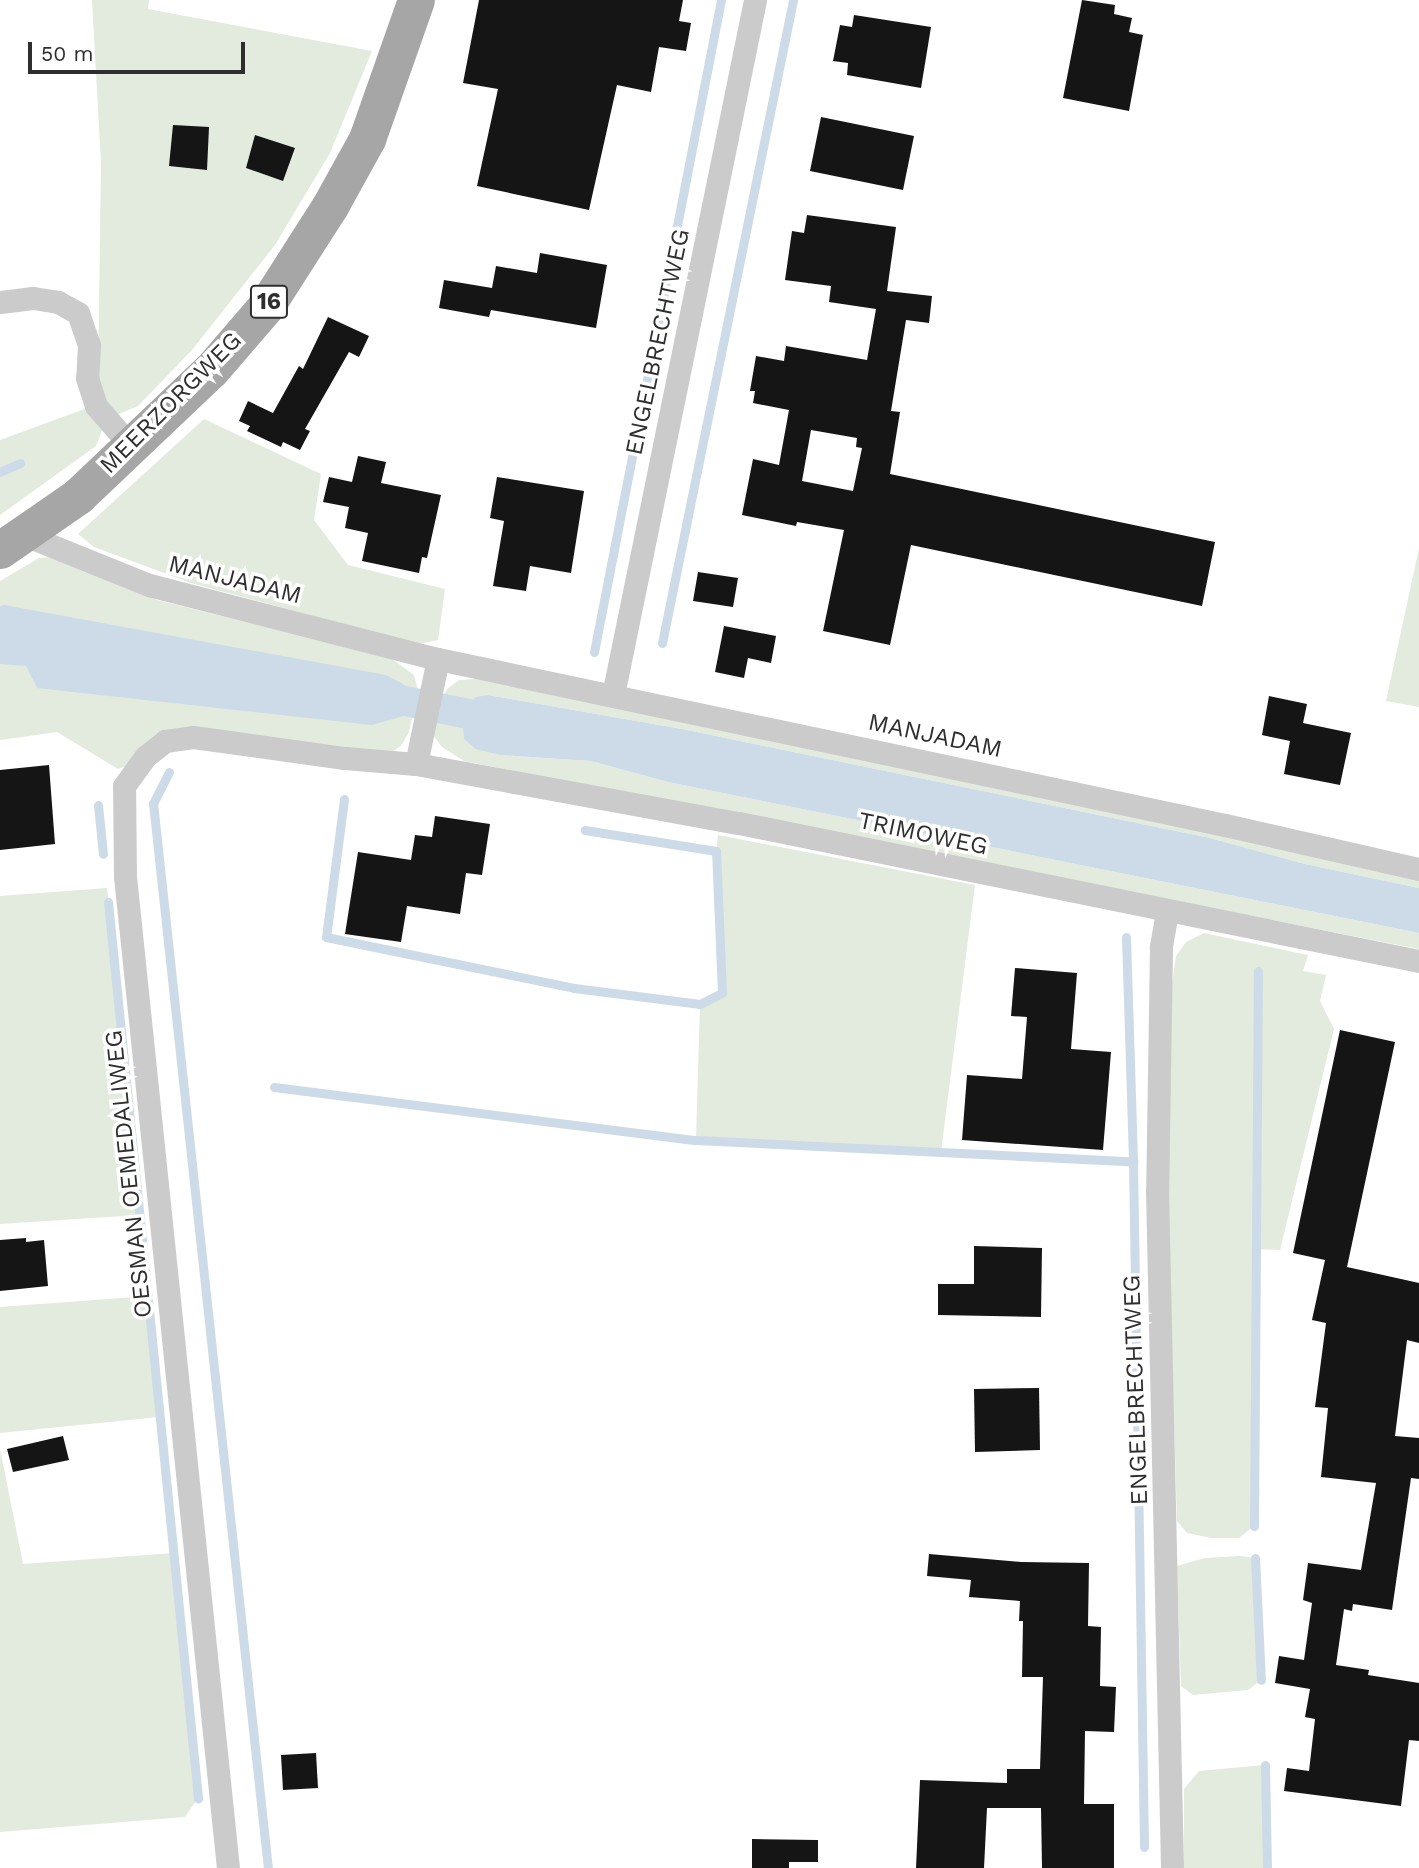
<!DOCTYPE html>
<style>
body{margin:0}
#map{position:relative;width:1419px;height:1868px;overflow:hidden;background:#fff;font-family:"Work Sans",sans-serif}
div>[style]{position:absolute}
.green>*{inset:0;background:#e3eade}
.water>*{inset:0;background:#ccdbe7}
.stream>*{height:9px;margin:-4.5px;padding:0 4.5px;transform-origin:4.5px;border-radius:4.5px;background:#ccdbe7}
.canal>*{height:30px;margin:-15px;padding:0 15px;transform-origin:15px;border-radius:15px;background:#ccdbe7}
.building>*{inset:0;background:#151515}
.minor>*{height:23px;margin:-11.5px;padding:0 11.5px;transform-origin:11.5px;border-radius:11.5px;background:#cbcbcb}
.primary>*{height:37px;margin:-18.5px;padding:0 18.5px;transform-origin:18.5px;border-radius:18.5px;background:#a6a6a6}
span{translate:-50% -50%;white-space:nowrap;text-align:center;line-height:1.15;-webkit-text-stroke:7px #fff;paint-order:stroke}
.shield-label span{padding:2px 5px;background:#fff;border:2px solid;border-radius:5px;-webkit-text-stroke-width:0}
.shield-label{font-size:23px;color:#2e2e2e;font-weight:700}
.street-label{font-size:24px;color:#2e2e2e}
.scale{position:absolute;left:28px;top:42px;width:217px;height:32px;box-sizing:border-box;border:4px solid #2e2e2e;border-top:0;padding-left:9px;font-size:21px;line-height:24px;white-space:nowrap;color:#2e2e2e;-webkit-text-stroke:5px #fff;paint-order:stroke}
</style>
<div id="map">
<div class="green">
<div style="clip-path:polygon(92px 0,149px 0,148px 9px,372px 51px,330px 153px,275px 245px,192px 350px,138px 406px,119px 414px,111px 411px,98px 381px,101px 163px)"></div>
<div style="clip-path:polygon(90px 407px,103px 428px,96px 446px,0 515px,0 440px)"></div>
<div style="clip-path:polygon(204px 419px,321px 474px,314px 520px,348px 565px,445px 589px,438px 640px,417px 644px,191px 583px,94px 547px,78px 534px)"></div>
<div style="clip-path:polygon(1419px 548px,1419px 707px,1386px 701px)"></div>
<div style="clip-path:polygon(51px 557px,157px 600px,392px 659px,414px 675px,418px 690px,409px 732px,401px 746px,389px 754px,223px 732px,118px 769px,57px 732px,0 740px,0 581px,39px 558px)"></div>
<div style="clip-path:polygon(477px 679px,1419px 874px,1419px 888px,1305px 864px,1210px 838px,682px 729px,488px 695px,499px 755px,591px 761px,668px 782px,1419px 933px,1419px 949px,464px 761px,442px 747px,433px 735px,440px 702px,447px 689px,459px 680px)"></div>
<div style="clip-path:polygon(718px 835px,975px 885px,941px 1152px,696px 1140px,700px 1004px,722px 993px,716px 851px)"></div>
<div style="clip-path:polygon(107px 888px,139px 1215px,0 1224px,0 896px)"></div>
<div style="clip-path:polygon(1204px 933px,1308px 955px,1303px 971px,1326px 975px,1320px 1001px,1334px 1029px,1280px 1250px,1256px 1249px,1254px 1526px,1239px 1538px,1211px 1538px,1187px 1533px,1177px 1521px,1168px 1211px,1172px 983px,1176px 956px,1186px 942px)"></div>
<div style="clip-path:polygon(148px 1296px,159px 1417px,0 1433px,0 1307px)"></div>
<div style="clip-path:polygon(0 1449px,23px 1564px,173px 1553px,198px 1798px,185px 1817px,0 1832px)"></div>
<div style="clip-path:polygon(1240px 1556px,1255px 1558px,1261px 1680px,1248px 1690px,1193px 1695px,1181px 1686px,1177px 1566px,1205px 1558px)"></div>
<div style="clip-path:polygon(1265px 1765px,1267px 1868px,1184px 1868px,1184px 1789px,1199px 1771px)"></div>
</div>
<div class="water">
<div style="clip-path:polygon(4px 605px,386px 675px,403px 684px,411px 694px,407px 715px,372px 725px,37px 688px,26px 666px,0 664px,0 606px)"></div>
<div style="clip-path:polygon(488px 695px,682px 729px,1210px 838px,1305px 864px,1419px 888px,1419px 933px,668px 782px,591px 761px,500px 755px,476px 749px,464px 739px,463px 727px,469px 704px,476px 697px)"></div>
</div>
<div class="stream">
<div style="left:0;top:472px;width:22px;rotate:-24deg"></div>
<div style="left:662px;top:643px;width:656px;rotate:-78.48deg"></div>
<div style="left:594px;top:652px;width:664px;rotate:-78.98deg"></div>
<div style="left:169px;top:772px;width:35px;rotate:117deg"></div>
<div style="left:153px;top:803px;width:1071px;rotate:83.84deg"></div>
<div style="left:344px;top:799px;width:139px;rotate:97.4deg"></div>
<div style="left:326px;top:937px;width:253px;rotate:11.6deg"></div>
<div style="left:574px;top:988px;width:127px;rotate:7.2deg"></div>
<div style="left:700px;top:1004px;width:25px;rotate:-27deg"></div>
<div style="left:722px;top:993px;width:142px;rotate:-92.4deg"></div>
<div style="left:716px;top:851px;width:133px;rotate:-170.9deg"></div>
<div style="left:98px;top:805px;width:49px;rotate:84.2deg"></div>
<div style="left:108px;top:902px;width:901px;rotate:84.26deg"></div>
<div style="left:1126px;top:937px;width:224px;rotate:88.2deg"></div>
<div style="left:1133px;top:1161px;width:686px;rotate:89.08deg"></div>
<div style="left:274px;top:1087px;width:425px;rotate:7.2deg"></div>
<div style="left:696px;top:1140px;width:438px;rotate:2.8deg"></div>
<div style="left:1254px;top:1526px;width:555px;rotate:-89.59deg"></div>
<div style="left:1255px;top:1558px;width:122px;rotate:87.2deg"></div>
<div style="left:1265px;top:1765px;width:103px;rotate:88.9deg"></div>
</div>
<div class="canal">
<div style="left:371px;top:694px;width:139px;rotate:11.6deg"></div>
</div>
<div class="building">
<div style="clip-path:polygon(479px 0,683px 0,679px 21px,691px 23px,686px 51px,659px 47px,651px 92px,617px 85px,589px 210px,477px 186px,498px 89px,463px 83px)"></div>
<div style="clip-path:polygon(1082px 0,1115px 5px,1114px 14px,1132px 18px,1129px 32px,1143px 35px,1129px 111px,1063px 98px)"></div>
<div style="clip-path:polygon(854px 15px,931px 27px,921px 88px,847px 75px,848px 63px,833px 61px,840px 25px,852px 27px)"></div>
<div style="clip-path:polygon(821px 117px,914px 136px,903px 190px,810px 171px)"></div>
<div style="clip-path:polygon(173px 125px,209px 127px,207px 170px,169px 166px)"></div>
<div style="clip-path:polygon(255px 135px,295px 148px,283px 181px,246px 168px)"></div>
<div style="clip-path:polygon(evenodd,807px 215px,896px 227px,887px 291px,932px 296px,929px 323px,906px 320px,891px 411px,900px 412px,890px 474px,1215px 542px,1202px 606px,911px 545px,890px 645px,823px 631px,844px 530px,797px 522px,796px 526px,742px 515px,753px 459px,779px 465px,789px 410px,753px 403px,755px 391px,750px 391px,756px 356px,784px 361px,786px 346px,867px 360px,876px 309px,829px 302px,831px 286px,785px 280px,792px 231px,804px 233px,807px 215px,811px 430px,857px 438px,856px 447px,862px 448px,853px 491px,802px 481px,811px 430px)"></div>
<div style="clip-path:polygon(540px 253px,607px 265px,596px 328px,491px 310px,489px 317px,439px 308px,444px 280px,492px 288px,496px 266px,537px 273px)"></div>
<div style="clip-path:polygon(328px 317px,369px 336px,359px 357px,349px 352px,305px 429px,310px 431px,300px 450px,283px 442px,281px 447px,247px 431px,250px 426px,239px 421px,248px 401px,273px 413px,299px 366px,303px 369px)"></div>
<div style="clip-path:polygon(358px 456px,386px 462px,381px 483px,441px 495px,427px 558px,422px 557px,419px 573px,362px 561px,368px 533px,345px 528px,349px 507px,323px 502px,329px 477px,352px 482px)"></div>
<div style="clip-path:polygon(497px 477px,584px 491px,571px 573px,530px 566px,526px 591px,493px 586px,504px 521px,490px 518px)"></div>
<div style="clip-path:polygon(698px 572px,738px 578px,733px 607px,693px 601px)"></div>
<div style="clip-path:polygon(724px 626px,776px 636px,771px 663px,748px 658px,744px 678px,715px 672px)"></div>
<div style="clip-path:polygon(1269px 696px,1307px 704px,1303px 723px,1351px 733px,1340px 785px,1284px 774px,1290px 741px,1262px 735px)"></div>
<div style="clip-path:polygon(49px 765px,55px 844px,0 850px,0 770px)"></div>
<div style="clip-path:polygon(435px 816px,490px 824px,482px 875px,466px 873px,460px 914px,407px 906px,401px 942px,345px 934px,358px 852px,411px 860px,415px 835px,432px 837px)"></div>
<div style="clip-path:polygon(1015px 968px,1077px 973px,1071px 1049px,1111px 1052px,1103px 1150px,962px 1140px,967px 1075px,1022px 1079px,1027px 1017px,1011px 1016px)"></div>
<div style="clip-path:polygon(1340px 1030px,1395px 1042px,1347px 1267px,1419px 1283px,1419px 1343px,1407px 1340px,1395px 1436px,1419px 1438px,1419px 1479px,1411px 1478px,1392px 1610px,1353px 1604px,1352px 1611px,1344px 1609px,1336px 1665px,1369px 1670px,1368px 1675px,1419px 1683px,1419px 1741px,1409px 1740px,1401px 1806px,1284px 1791px,1287px 1768px,1309px 1771px,1315px 1719px,1305px 1717px,1310px 1689px,1275px 1683px,1279px 1656px,1304px 1660px,1312px 1603px,1303px 1600px,1308px 1563px,1361px 1570px,1376px 1483px,1321px 1477px,1328px 1408px,1315px 1407px,1326px 1323px,1312px 1320px,1325px 1260px,1293px 1253px)"></div>
<div style="clip-path:polygon(26px 1238px,26px 1242px,44px 1240px,48px 1286px,0 1291px,0 1240px)"></div>
<div style="clip-path:polygon(974px 1246px,1042px 1248px,1041px 1317px,938px 1315px,938px 1284px,974px 1284px)"></div>
<div style="clip-path:polygon(1039px 1388px,1040px 1450px,975px 1452px,974px 1389px)"></div>
<div style="clip-path:polygon(63px 1436px,69px 1460px,13px 1472px,7px 1449px)"></div>
<div style="clip-path:polygon(929px 1554px,1021px 1562px,1089px 1563px,1088px 1626px,1101px 1627px,1100px 1686px,1116px 1687px,1114px 1732px,1085px 1731px,1084px 1804px,1114px 1804px,1114px 1868px,1042px 1868px,1041px 1808px,987px 1808px,984px 1868px,916px 1868px,920px 1780px,1007px 1783px,1007px 1769px,1040px 1769px,1043px 1677px,1022px 1677px,1023px 1621px,1019px 1621px,1020px 1601px,969px 1597px,971px 1580px,927px 1576px)"></div>
<div style="clip-path:polygon(316px 1753px,318px 1788px,283px 1790px,281px 1755px)"></div>
<div style="clip-path:polygon(752px 1839px,818px 1840px,818px 1862px,789px 1862px,789px 1868px,752px 1868px)"></div>
</div>
<div class="minor">
<div style="left:0;top:302px;width:33px;rotate:-7deg"></div>
<div style="left:33px;top:298px;width:25px;rotate:9deg"></div>
<div style="left:58px;top:302px;width:23px;rotate:29deg"></div>
<div style="left:78px;top:313px;width:34px;rotate:71deg"></div>
<div style="left:89px;top:345px;width:33px;rotate:93deg"></div>
<div style="left:87px;top:378px;width:29px;rotate:72deg"></div>
<div style="left:96px;top:406px;width:52px;rotate:48.9deg"></div>
<div style="left:25px;top:535px;width:134px;rotate:22deg"></div>
<div style="left:149px;top:585px;width:298px;rotate:14.4deg"></div>
<div style="left:438px;top:659px;width:804px;rotate:11.91deg"></div>
<div style="left:1225px;top:825px;width:199px;rotate:12.8deg"></div>
<div style="left:613px;top:695px;width:709px;rotate:-78.45deg"></div>
<div style="left:416px;top:764px;width:107px;rotate:-78.2deg"></div>
<div style="left:1167px;top:912px;width:36px;rotate:100deg"></div>
<div style="left:1161px;top:947px;width:243px;rotate:90.9deg"></div>
<div style="left:1157px;top:1190px;width:678px;rotate:88.73deg"></div>
<div style="left:228px;top:1868px;width:996px;rotate:-95.93deg"></div>
<div style="left:125px;top:877px;width:91px;rotate:-90.6deg"></div>
<div style="left:124px;top:786px;width:37px;rotate:-54deg"></div>
<div style="left:146px;top:756px;width:24px;rotate:-38deg"></div>
<div style="left:165px;top:741px;width:28px;rotate:-8deg"></div>
<div style="left:193px;top:737px;width:153px;rotate:7.9deg"></div>
<div style="left:345px;top:758px;width:71px;rotate:4.8deg"></div>
<div style="left:416px;top:764px;width:328px;rotate:10.4deg"></div>
<div style="left:739px;top:823px;width:694px;rotate:11.47deg"></div>
</div>
<div class="primary">
<div style="left:0;top:550px;width:95px;rotate:-34.7deg"></div>
<div style="left:78px;top:496px;width:183px;rotate:-43.5deg"></div>
<div style="left:211px;top:370px;width:84px;rotate:-49.3deg"></div>
<div style="left:266px;top:306px;width:119px;rotate:-57.4deg"></div>
<div style="left:330px;top:206px;width:77px;rotate:-61.1deg"></div>
<div style="left:367px;top:139px;width:147px;rotate:-70.6deg"></div>
</div>
<div class="shield-label">
<span style="left:269px;top:302px">16</span>
</div>
<div class="street-label">
<span style="left:658px;top:342px;rotate:-78deg">ENGELBRECHTWEG</span>
<span style="left:171px;top:403px;rotate:-45deg">MEERZORGWEG</span>
<span style="left:235px;top:580px;rotate:14deg">MANJADAM</span>
<span style="left:935px;top:736px;rotate:12deg">MANJADAM</span>
<span style="left:923px;top:834px;rotate:12deg">TRIMOWEG</span>
<span style="left:129px;top:1174px;rotate:-96deg">OESMAN OEMEDALIWEG</span>
<span style="left:1136px;top:1390px;rotate:-92deg">ENGELBRECHTWEG</span>
</div>
<div class="scale">50 m</div>
</div>
